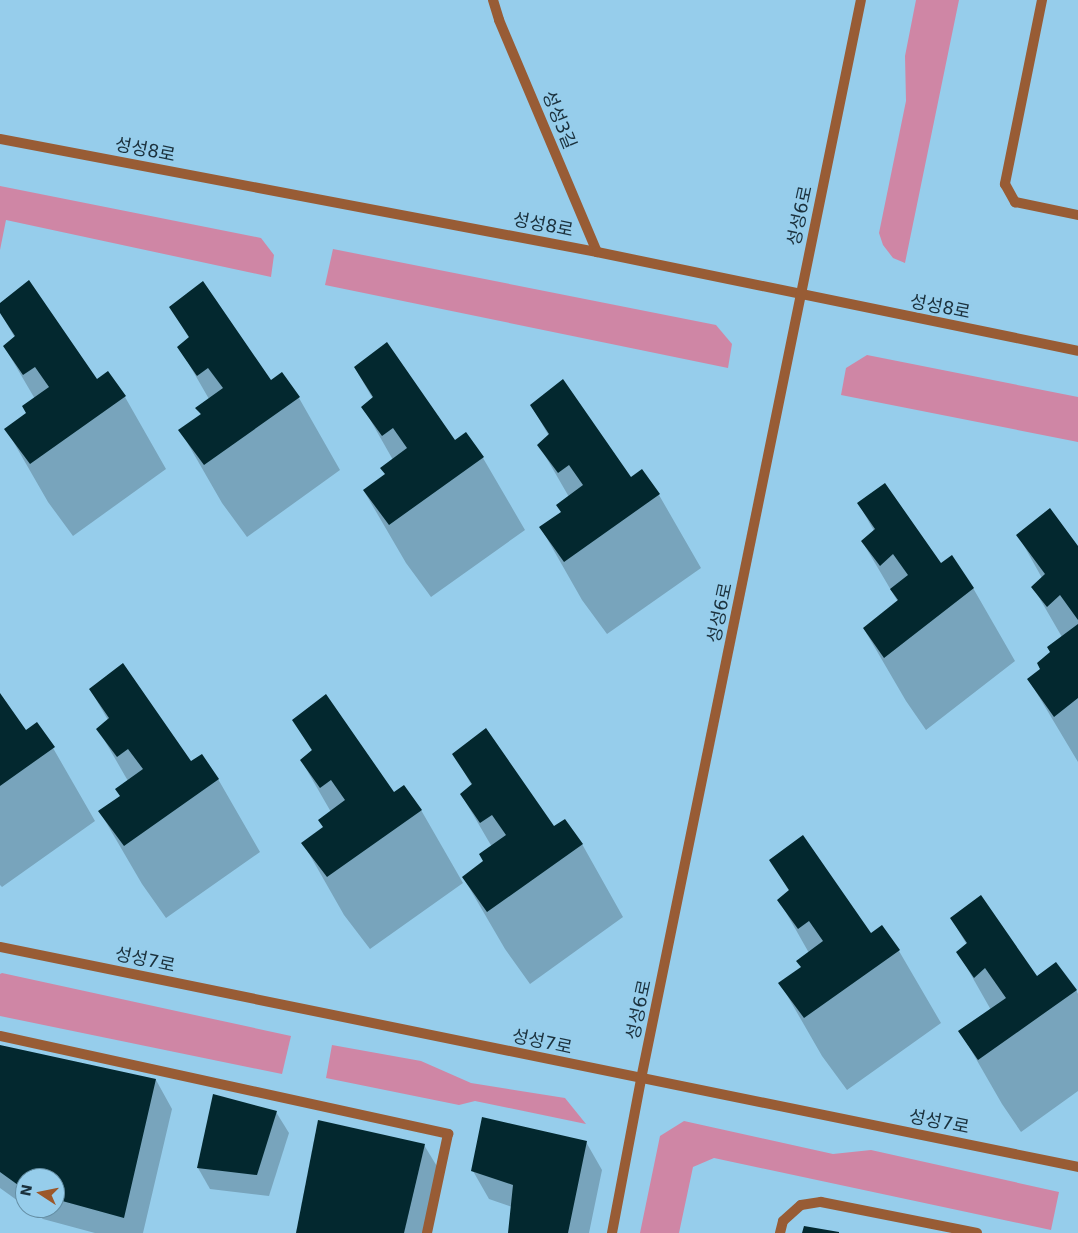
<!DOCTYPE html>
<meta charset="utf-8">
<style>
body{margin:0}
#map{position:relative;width:1078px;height:1233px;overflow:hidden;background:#96cdeb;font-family:"DejaVu Sans","Noto Sans KR",sans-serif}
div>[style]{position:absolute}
.green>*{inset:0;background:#cf86a5}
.shadow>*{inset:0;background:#0003}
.building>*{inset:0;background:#03282f}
.service>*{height:10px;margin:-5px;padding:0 5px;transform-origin:5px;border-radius:5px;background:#985c35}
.minor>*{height:10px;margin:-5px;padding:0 5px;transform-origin:5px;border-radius:5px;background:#985c35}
.tertiary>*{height:10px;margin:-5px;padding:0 5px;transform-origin:5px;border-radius:5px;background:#985c35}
span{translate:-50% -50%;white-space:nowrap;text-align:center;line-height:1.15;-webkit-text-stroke:5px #96cdeb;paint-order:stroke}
.street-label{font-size:18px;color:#1b313d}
.north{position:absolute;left:15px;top:1168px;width:50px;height:50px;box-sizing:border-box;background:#96cdeb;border:1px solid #658fa5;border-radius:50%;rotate:281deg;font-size:14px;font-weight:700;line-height:20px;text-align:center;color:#1b313d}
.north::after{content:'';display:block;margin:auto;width:18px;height:22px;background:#9c582a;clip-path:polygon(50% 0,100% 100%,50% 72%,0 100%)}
</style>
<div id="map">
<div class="green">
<div style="clip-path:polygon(916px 0,959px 0,905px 263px,893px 258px,883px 245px,879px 233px,906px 101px,905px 56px)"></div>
<div style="clip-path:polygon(0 186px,261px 238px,274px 255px,271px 277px,6px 220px,0 250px)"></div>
<div style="clip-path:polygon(333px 249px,716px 325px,732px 344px,728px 368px,325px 285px)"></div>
<div style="clip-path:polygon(867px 355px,1078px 397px,1078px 442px,841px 395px,846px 368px)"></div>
<div style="clip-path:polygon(2px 973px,291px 1036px,282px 1074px,0 1016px,0 974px)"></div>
<div style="clip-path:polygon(332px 1045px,421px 1061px,471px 1083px,565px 1098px,586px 1124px,475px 1101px,459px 1105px,326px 1078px)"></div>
<div style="clip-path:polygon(684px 1121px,833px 1154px,871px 1150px,1059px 1192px,1051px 1230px,714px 1158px,693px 1167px,679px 1233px,640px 1233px,660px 1136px)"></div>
</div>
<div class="shadow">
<div style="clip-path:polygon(0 304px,97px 380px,125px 397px,166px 469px,73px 536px,48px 502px,6px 429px,28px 414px,35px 399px,4px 346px,15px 338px,0 312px)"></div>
<div style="clip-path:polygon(171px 307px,270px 381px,299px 398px,340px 470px,247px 537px,222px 503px,180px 430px,201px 415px,197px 408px,209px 399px,179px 347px,189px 338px)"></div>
<div style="clip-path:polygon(355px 368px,455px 442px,466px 434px,483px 458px,525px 530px,431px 597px,406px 563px,364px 491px,386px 475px,393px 460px,363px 407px,373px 399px)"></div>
<div style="clip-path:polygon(531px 405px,631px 479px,642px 471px,659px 495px,701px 568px,607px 634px,582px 600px,541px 528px,562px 512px,569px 497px,539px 445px,549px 436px)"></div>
<div style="clip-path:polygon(859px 504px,973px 588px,1015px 661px,926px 730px,906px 701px,864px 629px,898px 602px,862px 541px,874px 531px)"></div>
<div style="clip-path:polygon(1018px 535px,1078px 549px,1078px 762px,1029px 680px,1042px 669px,1062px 637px,1033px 587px,1042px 578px)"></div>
<div style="clip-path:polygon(90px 689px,190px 763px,218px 779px,260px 852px,166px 918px,142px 884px,100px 812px,121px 796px,128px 781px,98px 729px,108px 720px)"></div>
<div style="clip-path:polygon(0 695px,26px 732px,37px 724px,53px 748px,95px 821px,2px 887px,0 885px)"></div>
<div style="clip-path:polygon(294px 720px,393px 794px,404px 786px,421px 810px,463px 883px,370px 949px,344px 915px,303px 843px,324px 828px,331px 812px,301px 760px,312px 751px)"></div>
<div style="clip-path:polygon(454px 754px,554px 828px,582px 844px,623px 917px,530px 984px,505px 949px,463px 877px,485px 862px,492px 847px,461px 794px,472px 786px)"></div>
<div style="clip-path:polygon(771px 860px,871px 935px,899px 951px,941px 1023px,847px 1090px,822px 1056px,780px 983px,802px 968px,809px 953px,779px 900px,789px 891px)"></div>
<div style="clip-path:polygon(951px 918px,1036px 978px,1076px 990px,1078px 994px,1078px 1091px,1021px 1132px,1002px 1104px,960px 1031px,991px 1010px,958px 952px,967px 945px)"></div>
<div style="clip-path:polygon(0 1046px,156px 1080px,172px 1109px,143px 1233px,95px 1233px,43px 1219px,28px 1208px,55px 1208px,55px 1178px,25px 1178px,25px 1206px,0 1188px)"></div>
<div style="clip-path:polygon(276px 1112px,289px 1133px,269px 1196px,210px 1189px,198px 1168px)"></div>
<div style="clip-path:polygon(586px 1142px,602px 1170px,589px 1233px,509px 1233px,512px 1207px,489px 1199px,473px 1171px)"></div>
<div style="clip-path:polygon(424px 1145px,441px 1173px,426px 1233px,298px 1233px)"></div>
</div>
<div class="building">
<div style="clip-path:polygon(29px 280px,97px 379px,108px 371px,126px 396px,30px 464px,4px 429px,26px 413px,22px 406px,49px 387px,35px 367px,23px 375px,3px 346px,15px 336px,0 313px,0 303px)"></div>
<div style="clip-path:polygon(203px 281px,271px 380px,282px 372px,300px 397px,204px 465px,178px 430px,201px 414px,195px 408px,223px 388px,208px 368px,197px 376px,177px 347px,189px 337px,169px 307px)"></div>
<div style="clip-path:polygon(387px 342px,455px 440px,466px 432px,484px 457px,389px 525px,363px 490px,385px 474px,380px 468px,407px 448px,393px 428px,382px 436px,361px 407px,373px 397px,354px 367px)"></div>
<div style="clip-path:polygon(563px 379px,631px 477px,642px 469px,660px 494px,564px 562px,539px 527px,561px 512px,556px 505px,583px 485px,569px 465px,558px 473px,537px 445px,549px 434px,530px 405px)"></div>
<div style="clip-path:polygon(885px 483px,941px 563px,952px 555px,974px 588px,884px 658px,863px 628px,898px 600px,890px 589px,908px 575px,893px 554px,880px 566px,861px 541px,875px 529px,857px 503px)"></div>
<div style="clip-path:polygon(1050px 508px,1078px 546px,1078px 620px,1060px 595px,1047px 607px,1031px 587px,1045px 574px,1016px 535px)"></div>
<div style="clip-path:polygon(1078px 624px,1078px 698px,1054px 717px,1027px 679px,1040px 669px,1037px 663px,1050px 652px,1047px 647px)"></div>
<div style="clip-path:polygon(123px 663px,191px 761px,202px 754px,219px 779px,124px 846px,98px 811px,120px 796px,115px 789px,143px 769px,128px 749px,117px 757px,96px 729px,109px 718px,89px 689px)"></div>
<div style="clip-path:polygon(0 693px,26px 730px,37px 722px,55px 747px,0 786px)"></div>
<div style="clip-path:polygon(326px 694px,394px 792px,404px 785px,422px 810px,327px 877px,301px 843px,323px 827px,318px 820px,345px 800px,331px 780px,320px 788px,300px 760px,312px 750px,292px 720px)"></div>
<div style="clip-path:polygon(486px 728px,554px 826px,565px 819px,583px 844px,487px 912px,462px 877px,483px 861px,479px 854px,506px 835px,492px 815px,480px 823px,460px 794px,472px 784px,452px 754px)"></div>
<div style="clip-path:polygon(803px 835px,871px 933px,882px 925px,900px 950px,804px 1018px,778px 983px,801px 967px,796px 961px,823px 941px,809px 921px,798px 929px,777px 900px,789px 890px,769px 860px)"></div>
<div style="clip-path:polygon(981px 895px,1037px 976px,1056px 962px,1077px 990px,978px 1060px,958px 1031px,1006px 998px,985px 968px,974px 978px,956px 952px,967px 943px,950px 918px)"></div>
<div style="clip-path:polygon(0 1045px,156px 1079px,124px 1218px,55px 1199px,55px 1178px,25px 1178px,25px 1190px,0 1172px)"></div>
<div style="clip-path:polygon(213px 1094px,277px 1111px,257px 1175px,197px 1168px)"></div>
<div style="clip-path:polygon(482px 1117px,587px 1141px,568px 1233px,508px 1233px,513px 1185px,471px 1171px)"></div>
<div style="clip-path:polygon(318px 1120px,425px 1144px,404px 1233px,296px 1233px)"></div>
<div style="clip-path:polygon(804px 1226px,839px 1232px,839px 1233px,802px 1233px)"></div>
</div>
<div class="service">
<div style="left:493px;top:0;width:21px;rotate:73deg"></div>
<div style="left:499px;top:20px;width:252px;rotate:67.1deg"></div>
</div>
<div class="minor">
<div style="left:1042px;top:0;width:188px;rotate:101.4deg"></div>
<div style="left:1005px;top:184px;width:21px;rotate:61deg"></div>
<div style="left:1015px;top:202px;width:64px;rotate:11.7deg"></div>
<div style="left:0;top:947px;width:1100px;rotate:11.53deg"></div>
<div style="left:0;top:1036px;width:459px;rotate:12.3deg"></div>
<div style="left:448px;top:1134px;width:101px;rotate:102deg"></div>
<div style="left:612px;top:1233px;width:157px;rotate:-79.3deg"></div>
<div style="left:780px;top:1233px;width:12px;rotate:-76deg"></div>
<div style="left:783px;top:1221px;width:24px;rotate:-42deg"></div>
<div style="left:801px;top:1205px;width:20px;rotate:-9deg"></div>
<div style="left:821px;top:1202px;width:159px;rotate:11.2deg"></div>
</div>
<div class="tertiary">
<div style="left:0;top:139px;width:608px;rotate:10.72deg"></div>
<div style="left:597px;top:252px;width:491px;rotate:11.6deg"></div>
<div style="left:641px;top:1079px;width:1101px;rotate:-78.48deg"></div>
</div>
<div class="street-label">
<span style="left:559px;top:120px;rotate:68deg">성성3길</span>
<span style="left:145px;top:150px;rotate:11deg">성성8로</span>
<span style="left:800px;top:216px;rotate:-78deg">성성6로</span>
<span style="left:543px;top:225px;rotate:11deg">성성8로</span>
<span style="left:940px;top:307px;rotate:11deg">성성8로</span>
<span style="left:720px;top:613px;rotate:-78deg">성성6로</span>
<span style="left:145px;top:960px;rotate:12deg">성성7로</span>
<span style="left:639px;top:1010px;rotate:-78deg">성성6로</span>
<span style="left:542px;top:1042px;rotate:12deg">성성7로</span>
<span style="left:939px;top:1122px;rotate:11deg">성성7로</span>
</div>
<div class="north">N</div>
</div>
